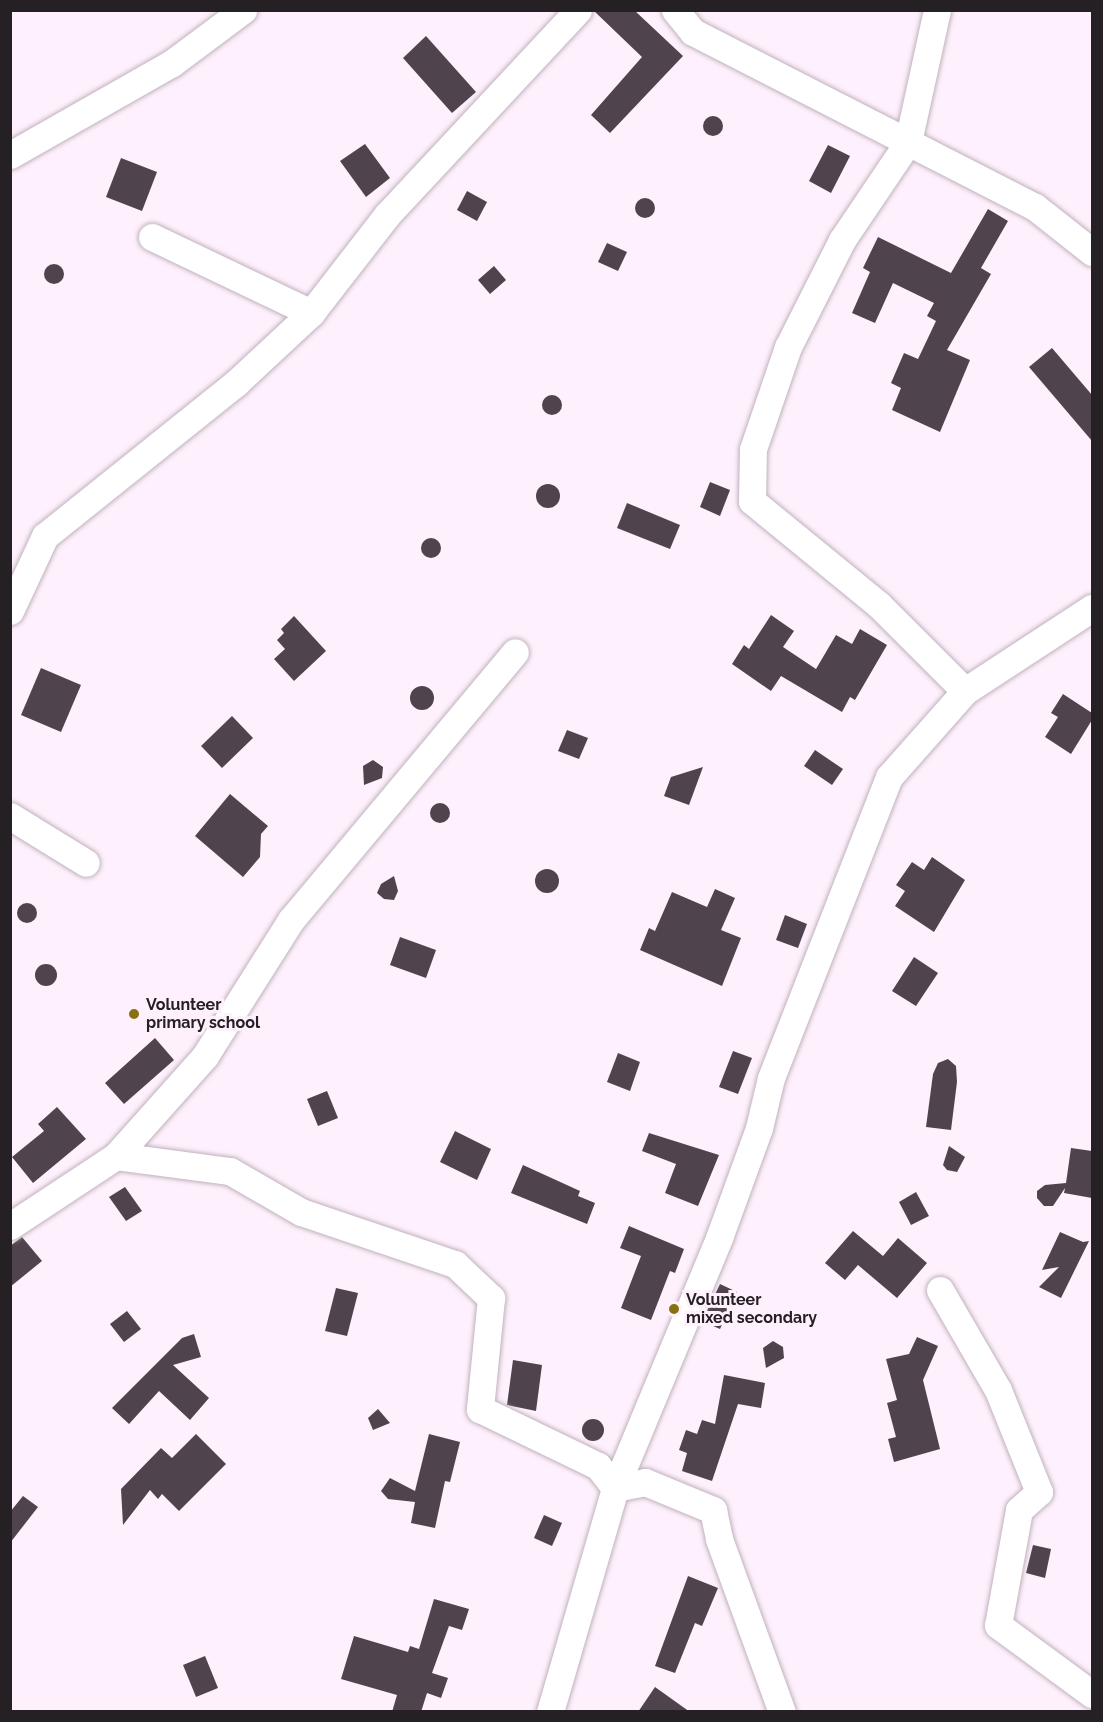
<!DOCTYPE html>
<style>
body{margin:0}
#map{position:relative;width:1103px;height:1722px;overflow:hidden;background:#fef0fc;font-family:Raleway,sans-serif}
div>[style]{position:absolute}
.building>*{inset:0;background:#4f444d}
.round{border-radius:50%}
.roads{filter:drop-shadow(0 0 2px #bfb2bd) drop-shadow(0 0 2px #bfb2bd)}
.minor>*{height:27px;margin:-13.5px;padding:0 13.5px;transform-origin:13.5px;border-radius:13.5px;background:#fff}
.dots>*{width:16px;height:16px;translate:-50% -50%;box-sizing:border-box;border:3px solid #fef0fc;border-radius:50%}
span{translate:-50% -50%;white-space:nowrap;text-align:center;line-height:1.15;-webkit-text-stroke:6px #fef0fc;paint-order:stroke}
.poi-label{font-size:16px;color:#252024;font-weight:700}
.left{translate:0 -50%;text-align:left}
.frame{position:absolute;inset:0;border:12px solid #252024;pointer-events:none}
</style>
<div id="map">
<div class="building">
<div style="clip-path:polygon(593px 10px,634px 10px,683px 56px,610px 133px,591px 115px,642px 57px)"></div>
<div style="clip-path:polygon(426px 36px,476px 92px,452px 113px,403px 58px)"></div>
<div class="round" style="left:703px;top:116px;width:20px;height:20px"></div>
<div style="clip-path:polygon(365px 144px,390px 178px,366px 197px,340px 161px)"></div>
<div style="clip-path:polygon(828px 145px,850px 156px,831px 193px,809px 181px)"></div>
<div style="clip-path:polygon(121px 158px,157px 172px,142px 211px,106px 197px)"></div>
<div style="clip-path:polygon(467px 191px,487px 202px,477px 221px,457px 210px)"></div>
<div class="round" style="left:635px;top:198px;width:20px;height:20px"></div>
<div style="clip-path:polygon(988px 209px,1008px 221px,981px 268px,991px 274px,947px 350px,970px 360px,940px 432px,892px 410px,901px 388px,891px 383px,904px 353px,918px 359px,936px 321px,927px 316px,934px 303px,893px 283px,875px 323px,852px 313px,870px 272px,863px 268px,878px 237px,951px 273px)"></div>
<div style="clip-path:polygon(607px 243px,627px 252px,618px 271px,598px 262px)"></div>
<div class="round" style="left:44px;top:264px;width:20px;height:20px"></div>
<div style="clip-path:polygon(494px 266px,506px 280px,490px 294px,478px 280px)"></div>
<div style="clip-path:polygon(1052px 348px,1092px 395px,1092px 441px,1029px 367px)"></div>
<div class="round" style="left:542px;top:395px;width:20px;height:20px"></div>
<div style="clip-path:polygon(710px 482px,730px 490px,720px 516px,700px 507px)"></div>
<div class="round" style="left:536px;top:484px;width:24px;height:24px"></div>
<div style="clip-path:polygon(627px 503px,680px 525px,670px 549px,617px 528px)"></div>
<div class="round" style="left:421px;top:538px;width:20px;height:20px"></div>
<div style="clip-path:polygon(771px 615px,794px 631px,783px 647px,816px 669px,836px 635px,852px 644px,860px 629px,887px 645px,855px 700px,850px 697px,842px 712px,781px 676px,771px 691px,732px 664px,744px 645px,749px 649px)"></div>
<div style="clip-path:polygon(294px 616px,326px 651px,294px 681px,274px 659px,285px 649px,277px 640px,284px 633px,281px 629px)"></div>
<div style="clip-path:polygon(41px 668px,81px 685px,61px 732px,21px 715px)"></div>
<div class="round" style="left:410px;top:686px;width:24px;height:24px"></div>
<div style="clip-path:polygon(1063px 694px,1092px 713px,1092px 720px,1071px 754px,1045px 737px,1058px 717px,1051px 713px)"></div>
<div style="clip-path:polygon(232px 716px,253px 738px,222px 768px,201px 746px)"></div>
<div style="clip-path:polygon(567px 730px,588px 738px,579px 759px,558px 751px)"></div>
<div style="clip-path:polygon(815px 750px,843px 769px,832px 785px,804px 766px)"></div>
<div style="clip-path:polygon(373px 760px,383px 767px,382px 778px,364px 785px,363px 766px)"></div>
<div style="clip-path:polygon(703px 767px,689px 805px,664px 796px,671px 777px)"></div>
<div style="clip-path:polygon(230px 794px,268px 826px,261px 834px,260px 857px,243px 877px,195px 836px)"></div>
<div class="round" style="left:430px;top:803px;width:20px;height:20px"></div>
<div style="clip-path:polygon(932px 857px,965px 880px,934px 932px,895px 906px,905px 891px,896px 885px,912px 862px,924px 870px)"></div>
<div class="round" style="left:535px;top:869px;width:24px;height:24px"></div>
<div style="clip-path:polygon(394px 876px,398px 891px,394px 900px,384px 899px,377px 893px,381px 884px)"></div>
<div style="clip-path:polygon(715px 889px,735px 898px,721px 930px,741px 938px,722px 986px,640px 950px,649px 928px,655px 931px,672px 892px,707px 907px)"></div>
<div class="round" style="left:17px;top:903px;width:20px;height:20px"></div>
<div style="clip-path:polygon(785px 915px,807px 924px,798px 948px,776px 940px)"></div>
<div style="clip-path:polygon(400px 937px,436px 950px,426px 978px,390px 965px)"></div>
<div style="clip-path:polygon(914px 957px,938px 973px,916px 1006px,892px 991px)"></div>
<div class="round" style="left:35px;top:964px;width:22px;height:22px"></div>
<div style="clip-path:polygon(155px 1038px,174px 1060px,124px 1104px,105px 1083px)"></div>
<div style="clip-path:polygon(733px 1051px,752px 1058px,738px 1094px,719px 1087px)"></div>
<div style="clip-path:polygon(618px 1053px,640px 1062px,630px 1091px,607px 1082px)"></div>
<div style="clip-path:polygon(948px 1059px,956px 1066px,957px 1082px,951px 1130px,926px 1127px,933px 1074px,938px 1063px)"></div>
<div style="clip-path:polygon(327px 1091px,338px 1118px,318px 1126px,307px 1099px)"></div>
<div style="clip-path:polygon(57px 1107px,86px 1139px,33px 1183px,12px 1157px,44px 1131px,38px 1124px)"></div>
<div style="clip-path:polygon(455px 1131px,491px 1149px,477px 1180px,440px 1162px)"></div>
<div style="clip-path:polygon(649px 1133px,719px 1155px,698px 1206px,665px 1193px,676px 1164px,642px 1151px)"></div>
<div style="clip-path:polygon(949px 1146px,965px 1157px,957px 1172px,947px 1170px,943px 1165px)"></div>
<div style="clip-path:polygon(1071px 1148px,1092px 1151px,1092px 1198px,1064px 1193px,1065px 1188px,1053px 1206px,1044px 1206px,1037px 1198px,1037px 1191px,1045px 1185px,1066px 1183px)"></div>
<div style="clip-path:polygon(523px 1165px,580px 1191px,578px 1196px,595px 1203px,587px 1224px,511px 1193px)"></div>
<div style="clip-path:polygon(125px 1187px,142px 1211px,126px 1221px,109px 1197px)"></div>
<div style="clip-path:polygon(916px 1192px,929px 1216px,911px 1225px,899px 1202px)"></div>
<div style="clip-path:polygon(629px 1226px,684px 1249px,675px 1273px,670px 1271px,651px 1320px,621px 1308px,641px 1256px,620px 1248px)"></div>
<div style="clip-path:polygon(853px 1231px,883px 1256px,898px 1238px,927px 1263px,897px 1298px,858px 1265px,845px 1280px,825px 1263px)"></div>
<div style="clip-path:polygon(1060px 1232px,1083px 1242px,1089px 1241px,1061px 1298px,1039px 1287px,1059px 1267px,1042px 1270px)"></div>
<div style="clip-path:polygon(22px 1237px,42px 1261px,10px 1287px,10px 1246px)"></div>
<div style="clip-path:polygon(720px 1284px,737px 1292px,720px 1329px,702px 1321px)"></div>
<div style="clip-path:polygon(336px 1288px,358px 1293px,347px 1336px,325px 1331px)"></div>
<div style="clip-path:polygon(127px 1311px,141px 1329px,124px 1342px,110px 1324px)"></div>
<div style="clip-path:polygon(194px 1334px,201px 1357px,173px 1365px,209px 1398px,190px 1420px,159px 1391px,129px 1424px,112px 1408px,182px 1338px)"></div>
<div style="clip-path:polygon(917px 1337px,938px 1346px,923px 1380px,940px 1449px,894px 1462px,888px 1439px,896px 1437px,887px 1403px,897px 1400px,886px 1359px,909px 1354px)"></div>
<div style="clip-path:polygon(773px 1341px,783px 1347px,784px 1358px,766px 1368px,763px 1348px)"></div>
<div style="clip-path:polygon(513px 1360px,542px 1365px,536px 1411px,507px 1405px)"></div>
<div style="clip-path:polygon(724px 1375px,765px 1383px,761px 1408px,738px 1404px,712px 1481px,682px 1471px,687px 1453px,679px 1450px,686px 1430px,697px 1434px,702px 1420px,715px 1424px)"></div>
<div style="clip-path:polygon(378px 1409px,390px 1423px,373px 1430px,368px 1418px)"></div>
<div class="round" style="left:582px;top:1419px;width:22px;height:22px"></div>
<div style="clip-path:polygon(196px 1434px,226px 1464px,179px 1511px,162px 1494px,158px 1499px,150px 1490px,123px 1525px,121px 1489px,161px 1448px,172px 1458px)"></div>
<div style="clip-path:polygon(429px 1434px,460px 1442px,450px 1482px,445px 1481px,435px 1528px,411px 1523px,415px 1502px,388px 1499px,381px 1491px,390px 1478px,415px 1491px)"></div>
<div style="clip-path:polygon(23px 1496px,38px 1507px,10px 1543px,10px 1512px)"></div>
<div style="clip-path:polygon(544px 1515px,562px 1523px,552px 1546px,534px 1538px)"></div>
<div style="clip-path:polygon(1033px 1545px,1051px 1549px,1045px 1578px,1026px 1573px)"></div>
<div style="clip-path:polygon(688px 1576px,718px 1588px,702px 1626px,695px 1623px,675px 1673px,655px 1666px)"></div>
<div style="clip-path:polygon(434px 1599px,469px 1609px,462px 1630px,449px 1626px,432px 1673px,448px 1678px,441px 1698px,427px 1693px,421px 1712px,392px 1712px,397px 1695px,341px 1679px,354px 1636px,408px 1652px,410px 1646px,419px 1649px)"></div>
<div style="clip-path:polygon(205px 1656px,218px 1688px,196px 1697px,183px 1665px)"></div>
<div style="clip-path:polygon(655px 1687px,690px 1712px,638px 1712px)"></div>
</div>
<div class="roads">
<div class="minor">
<div style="left:675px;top:10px;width:28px;rotate:51deg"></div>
<div style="left:693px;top:32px;width:384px;rotate:27.1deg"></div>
<div style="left:1035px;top:207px;width:73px;rotate:38.3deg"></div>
<div style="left:10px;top:155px;width:186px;rotate:-29.6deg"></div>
<div style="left:172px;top:63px;width:89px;rotate:-36.7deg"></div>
<div style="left:152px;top:237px;width:176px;rotate:25.5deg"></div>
<div style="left:10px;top:611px;width:83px;rotate:-65deg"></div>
<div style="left:45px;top:536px;width:245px;rotate:-38.7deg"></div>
<div style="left:236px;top:383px;width:103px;rotate:-43deg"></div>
<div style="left:311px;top:313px;width:124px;rotate:-52.2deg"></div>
<div style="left:387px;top:215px;width:280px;rotate:-47deg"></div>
<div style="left:965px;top:691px;width:152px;rotate:-33.2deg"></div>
<div style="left:10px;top:816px;width:89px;rotate:31.7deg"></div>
<div style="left:116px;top:1156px;width:115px;rotate:7.5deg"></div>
<div style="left:230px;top:1171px;width:82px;rotate:30deg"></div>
<div style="left:301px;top:1212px;width:163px;rotate:18.7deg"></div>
<div style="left:455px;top:1264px;width:50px;rotate:43.4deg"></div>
<div style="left:491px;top:1298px;width:112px;rotate:95.7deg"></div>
<div style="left:480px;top:1409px;width:131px;rotate:25.8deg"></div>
<div style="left:598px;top:1466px;width:28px;rotate:52deg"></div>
<div style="left:615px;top:1488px;width:31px;rotate:-11deg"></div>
<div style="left:645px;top:1482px;width:74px;rotate:22.4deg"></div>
<div style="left:713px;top:1510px;width:30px;rotate:78deg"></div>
<div style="left:719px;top:1539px;width:184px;rotate:70deg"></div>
<div style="left:10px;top:1226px;width:127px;rotate:-33.4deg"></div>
<div style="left:116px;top:1156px;width:134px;rotate:-48.3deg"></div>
<div style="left:205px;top:1056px;width:161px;rotate:-57.7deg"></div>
<div style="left:291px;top:920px;width:349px;rotate:-50.1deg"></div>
<div style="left:940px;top:1290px;width:116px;rotate:59.9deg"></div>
<div style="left:998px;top:1390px;width:110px;rotate:68.1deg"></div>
<div style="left:1039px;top:1492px;width:27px;rotate:138deg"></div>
<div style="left:1019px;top:1510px;width:117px;rotate:100.3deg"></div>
<div style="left:998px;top:1625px;width:117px;rotate:36.3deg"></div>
<div style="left:550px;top:1712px;width:233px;rotate:-73.8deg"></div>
<div style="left:615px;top:1488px;width:271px;rotate:-67.4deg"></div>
<div style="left:719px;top:1238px;width:117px;rotate:-70deg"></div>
<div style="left:759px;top:1128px;width:51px;rotate:-76.5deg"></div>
<div style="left:771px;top:1078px;width:323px;rotate:-68.6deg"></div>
<div style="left:889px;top:777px;width:115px;rotate:-48.5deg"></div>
<div style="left:965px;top:691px;width:122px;rotate:-135deg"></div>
<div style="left:879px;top:605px;width:164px;rotate:-140.7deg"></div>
<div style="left:752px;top:501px;width:52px;rotate:-88.9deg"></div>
<div style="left:753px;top:449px;width:108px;rotate:-71.1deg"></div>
<div style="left:788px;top:347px;width:120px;rotate:-63.2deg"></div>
<div style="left:842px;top:240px;width:118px;rotate:-56deg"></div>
<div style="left:908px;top:142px;width:135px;rotate:-77.6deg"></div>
</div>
</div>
<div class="dots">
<div style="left:134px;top:1014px;background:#877112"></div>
<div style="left:674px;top:1309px;background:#877112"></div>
</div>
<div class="poi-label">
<span class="left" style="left:146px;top:1014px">Volunteer<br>primary school</span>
<span class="left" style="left:686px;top:1309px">Volunteer<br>mixed secondary</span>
</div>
<div class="frame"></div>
</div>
